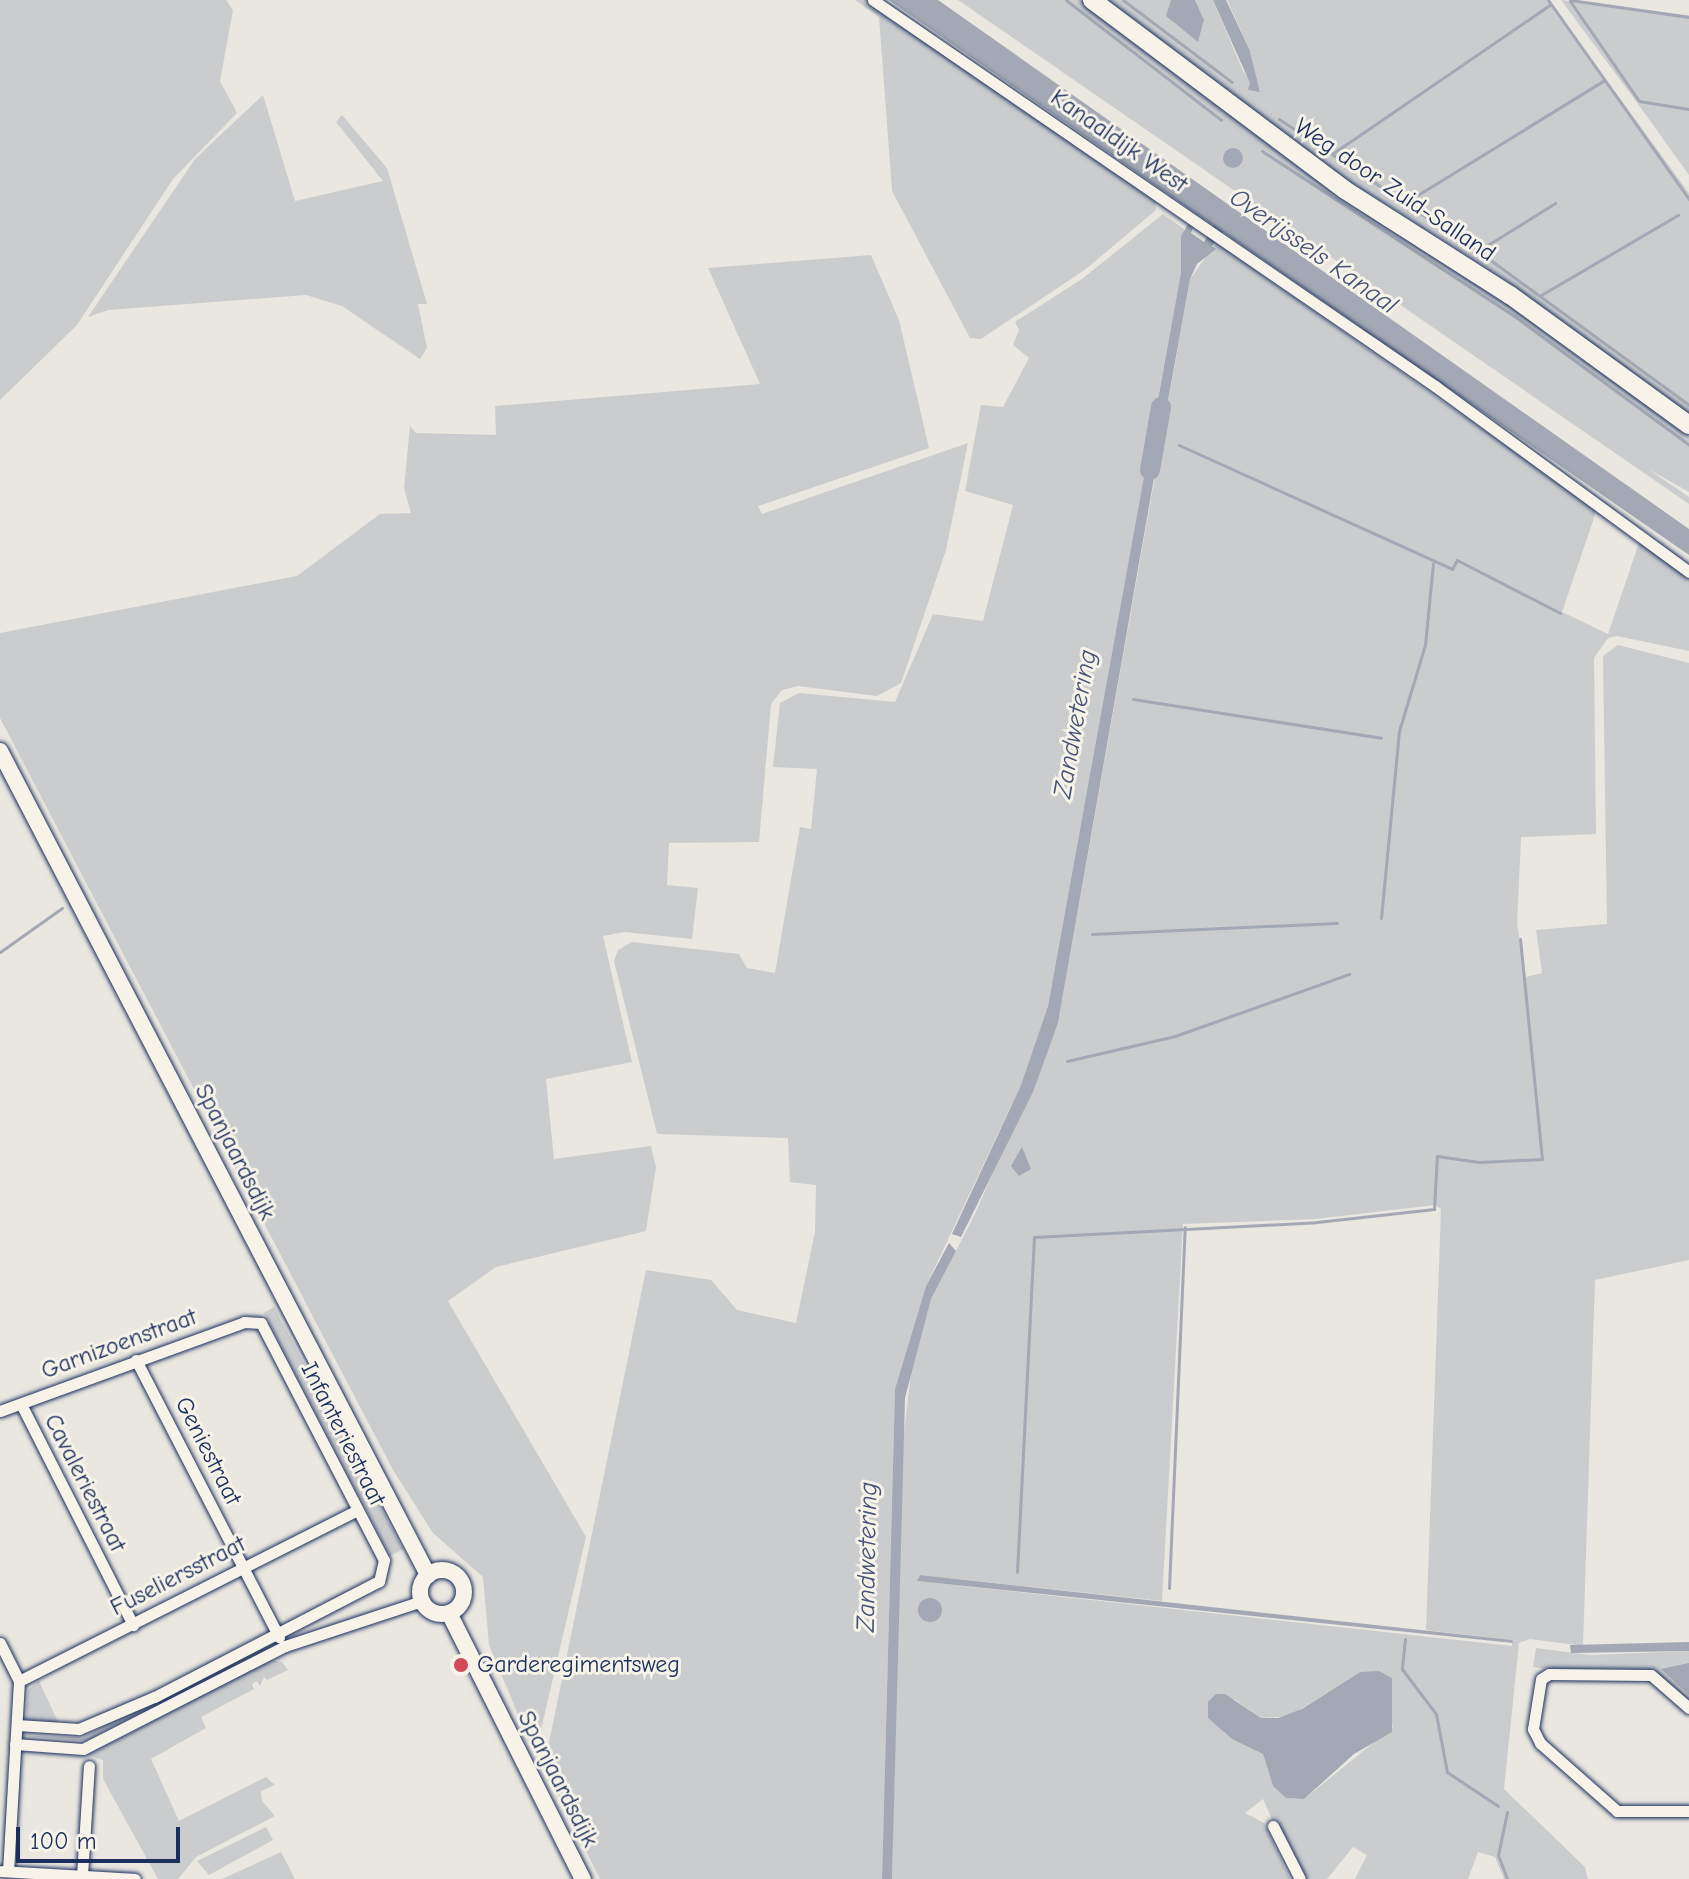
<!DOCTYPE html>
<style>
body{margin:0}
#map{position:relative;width:1689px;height:1879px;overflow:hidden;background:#eae7e0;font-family:"Comic Neue",sans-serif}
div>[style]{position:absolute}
.green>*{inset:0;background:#cbcccd}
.water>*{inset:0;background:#a3a8b4}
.round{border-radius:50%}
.stream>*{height:3px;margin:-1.5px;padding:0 1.5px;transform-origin:1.5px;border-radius:1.5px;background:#a3a8b4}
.river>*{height:20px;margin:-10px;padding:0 10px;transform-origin:10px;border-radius:10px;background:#a3a8b4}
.roads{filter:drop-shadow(0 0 2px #1b2f5e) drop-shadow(0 0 2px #1b2f5e)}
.street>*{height:11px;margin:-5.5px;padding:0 5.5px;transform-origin:5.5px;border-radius:5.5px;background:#f7f3e8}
.secondary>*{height:16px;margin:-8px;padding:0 8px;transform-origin:8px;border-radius:8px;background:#f7f3e8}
.secondary>.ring{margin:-8px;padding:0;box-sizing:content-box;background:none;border:16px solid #f7f3e8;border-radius:50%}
.primary>*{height:18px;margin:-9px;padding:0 9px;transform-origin:9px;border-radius:9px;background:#f7f3e8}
.dots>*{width:22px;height:22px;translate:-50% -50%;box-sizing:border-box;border:4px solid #f7f3e8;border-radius:50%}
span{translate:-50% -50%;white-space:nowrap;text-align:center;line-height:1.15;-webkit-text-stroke:6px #f7f3e8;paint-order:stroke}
.street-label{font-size:24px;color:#1b2f5e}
.poi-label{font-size:24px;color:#1b2f5e}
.left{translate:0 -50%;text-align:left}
.water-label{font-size:26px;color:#445378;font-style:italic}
.scale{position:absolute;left:16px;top:1827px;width:164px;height:36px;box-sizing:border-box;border:4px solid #1b2f5e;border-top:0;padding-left:10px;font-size:24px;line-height:28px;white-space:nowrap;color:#1b2f5e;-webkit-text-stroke:6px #f7f3e8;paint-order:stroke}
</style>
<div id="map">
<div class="green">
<div style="clip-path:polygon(0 0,226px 0,233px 10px,220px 81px,237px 113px,173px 179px,77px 325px,0 400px)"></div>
<div style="clip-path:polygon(855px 0,870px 0,1155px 200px,1156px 210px,1086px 269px,981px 339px,970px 338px,892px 191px,879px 17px)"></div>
<div style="clip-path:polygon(958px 0,1080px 0,1497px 293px,1689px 436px,1689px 492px,1648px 469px,1689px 497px,1689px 504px)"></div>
<div style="clip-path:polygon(1105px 0,1171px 0,1174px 23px,1198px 41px,1204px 21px,1195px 0,1213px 0,1243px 71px,1260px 92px,1250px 51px,1227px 0,1548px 0,1689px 193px,1689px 418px,1504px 279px,1319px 162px)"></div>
<div style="clip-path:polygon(1561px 0,1689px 16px,1689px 175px,1638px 104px)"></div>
<div style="clip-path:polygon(263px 95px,295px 201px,383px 181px,336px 122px,342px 115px,387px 168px,427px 304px,418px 304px,427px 348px,420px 359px,342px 306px,306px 295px,108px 310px,88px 317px,195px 159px)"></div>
<div style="clip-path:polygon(1163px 214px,1184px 229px,1181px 272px,1048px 1006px,1021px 1085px,926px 1286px,895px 1389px,882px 1879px,600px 1879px,544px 1767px,646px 1270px,711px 1280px,737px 1310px,796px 1323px,815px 1232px,816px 1185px,790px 1182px,788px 1138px,657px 1134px,614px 961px,618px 950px,632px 942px,739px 954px,747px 968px,775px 973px,800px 827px,811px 829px,817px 769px,773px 767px,780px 703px,799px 693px,895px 702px,933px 614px,983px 621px,1013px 505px,965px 491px,981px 405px,1003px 407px,1029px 358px,1013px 345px,1019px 330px,1015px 322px,1082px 279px)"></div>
<div style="clip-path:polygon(evenodd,1216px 243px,1597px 509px,1562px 612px,1608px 634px,1640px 540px,1689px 574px,1689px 651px,1617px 636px,1608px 638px,1594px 658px,1596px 834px,1521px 837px,1517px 924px,1526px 977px,1542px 973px,1536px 930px,1607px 924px,1603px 656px,1618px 645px,1689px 663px,1689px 1260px,1595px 1280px,1583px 1646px,1530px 1639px,1519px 1643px,1504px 1789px,1585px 1867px,1588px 1879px,1504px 1879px,1495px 1857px,1478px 1852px,1468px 1879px,1355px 1879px,1367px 1855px,1353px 1847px,1327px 1879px,1298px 1879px,1263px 1799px,1245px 1813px,1264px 1823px,1290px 1879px,892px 1879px,902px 1449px,913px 1357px,931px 1299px,974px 1216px,1058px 1023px,1190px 279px,1216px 243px,1435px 1205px,1441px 1209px,1426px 1630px,1512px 1640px,1512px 1646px,918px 1581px,920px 1575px,1162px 1601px,1183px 1224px,1316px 1219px,1435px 1205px,1216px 243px,1360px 1672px,1392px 1678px,1388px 1715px,1393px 1727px,1304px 1799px,1286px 1798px,1273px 1786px,1263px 1754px,1224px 1733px,1234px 1699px,1261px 1718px,1290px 1716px,1360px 1672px)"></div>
<div style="clip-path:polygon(871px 255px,899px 320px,929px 448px,758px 506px,762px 514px,968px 443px,946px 550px,901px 683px,877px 696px,798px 686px,782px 690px,771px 704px,759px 842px,669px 843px,667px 885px,698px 888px,692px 939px,624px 932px,603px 936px,632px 1062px,546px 1079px,554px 1159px,651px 1146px,656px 1167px,646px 1231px,496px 1267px,448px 1301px,586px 1537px,535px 1755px,489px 1645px,483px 1577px,433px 1533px,393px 1470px,0 718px,0 633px,297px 576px,380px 514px,411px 513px,404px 488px,410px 426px,416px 433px,496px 435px,495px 406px,760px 384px,708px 268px)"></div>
<div style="clip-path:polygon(274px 1307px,403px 1549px,390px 1556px,264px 1313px)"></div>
<div style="clip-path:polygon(270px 1643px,260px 1653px,85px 1741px,25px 1736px,83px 1737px)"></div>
<div style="clip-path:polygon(1536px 1648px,1590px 1655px,1689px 1651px,1689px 1702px,1652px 1671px,1587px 1674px,1533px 1667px)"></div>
<div style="clip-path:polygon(270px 1660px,282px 1662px,288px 1670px,267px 1680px,264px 1677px,260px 1686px,257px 1681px,252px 1684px,254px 1689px,201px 1717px,206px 1728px,151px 1759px,179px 1821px,266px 1777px,275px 1785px,261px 1791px,262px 1801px,275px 1816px,196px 1857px,178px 1879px,158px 1879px,103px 1779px,103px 1760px,88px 1755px)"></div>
<div style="clip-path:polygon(39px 1681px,58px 1722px,26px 1720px,28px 1690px)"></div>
<div style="clip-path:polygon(266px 1827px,273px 1840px,209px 1875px,197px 1861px)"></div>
<div style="clip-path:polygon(281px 1852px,295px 1879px,222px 1879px)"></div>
</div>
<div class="water">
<div style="clip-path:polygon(889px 0,938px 0,1689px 529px,1689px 555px,1223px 232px,1212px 246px,1216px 249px,1197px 264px,1190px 279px,1162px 434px,1152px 433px,1181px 272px,1181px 236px,1188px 224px,1193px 228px,1191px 233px,1204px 242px,1214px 226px)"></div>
<div style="clip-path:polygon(1171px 0,1195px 0,1204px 20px,1198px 42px,1166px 16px)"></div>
<div style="clip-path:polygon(1213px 0,1226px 0,1250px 51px,1260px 92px,1248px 90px,1250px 83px)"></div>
<div class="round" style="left:1223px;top:148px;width:20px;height:20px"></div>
<div style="clip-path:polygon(1150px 443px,1160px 444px,1058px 1023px,1033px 1092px,961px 1237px,952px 1234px,1021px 1085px,1048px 1006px)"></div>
<div style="clip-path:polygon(1022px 1147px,1031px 1169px,1019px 1176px,1011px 1166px)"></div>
<div style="clip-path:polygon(949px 1243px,956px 1251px,931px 1299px,905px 1398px,892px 1879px,882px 1879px,895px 1389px,926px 1286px)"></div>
<div style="clip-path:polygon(920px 1575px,1512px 1640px,1513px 1643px,917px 1581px)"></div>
<div class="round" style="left:918px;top:1598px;width:24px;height:24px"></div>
<div style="clip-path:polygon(1689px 1642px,1689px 1651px,1571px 1653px,1570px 1645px)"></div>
<div style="clip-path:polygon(1689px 1663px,1689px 1695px,1661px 1669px)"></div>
<div style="clip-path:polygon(1379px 1671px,1392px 1678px,1392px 1732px,1354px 1754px,1304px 1799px,1286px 1798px,1273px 1786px,1263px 1754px,1232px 1739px,1208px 1718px,1208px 1702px,1216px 1694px,1225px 1694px,1261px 1718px,1278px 1718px,1302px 1709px,1360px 1672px)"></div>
</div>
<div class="stream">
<div style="left:1066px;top:0;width:196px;rotate:37.7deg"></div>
<div style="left:1123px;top:0;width:136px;rotate:37deg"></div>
<div style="left:1548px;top:0;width:244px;rotate:54.7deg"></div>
<div style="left:1570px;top:0;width:120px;rotate:8.1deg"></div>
<div style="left:1570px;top:1px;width:121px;rotate:55.4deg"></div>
<div style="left:1639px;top:101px;width:51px;rotate:9.1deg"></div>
<div style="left:1279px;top:119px;width:239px;rotate:33.6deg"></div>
<div style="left:1478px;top:251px;width:261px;rotate:36.1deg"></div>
<div style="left:1262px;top:151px;width:305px;rotate:33.2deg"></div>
<div style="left:1517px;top:318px;width:214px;rotate:36.4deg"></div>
<div style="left:1332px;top:154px;width:265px;rotate:-34.4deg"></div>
<div style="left:1403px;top:204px;width:235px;rotate:-31.6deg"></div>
<div style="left:1478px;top:251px;width:91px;rotate:-31.9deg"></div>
<div style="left:1541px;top:295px;width:159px;rotate:-30.3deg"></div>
<div style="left:1179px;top:445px;width:300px;rotate:24.4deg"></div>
<div style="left:1452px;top:569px;width:10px;rotate:-61deg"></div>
<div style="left:1457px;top:560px;width:116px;rotate:27.2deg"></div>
<div style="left:1133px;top:699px;width:251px;rotate:8.9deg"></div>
<div style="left:1381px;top:918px;width:188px;rotate:-84.5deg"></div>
<div style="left:1399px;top:731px;width:90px;rotate:-73.2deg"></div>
<div style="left:1425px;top:645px;width:82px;rotate:-84.4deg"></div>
<div style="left:1092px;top:934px;width:245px;rotate:-2.6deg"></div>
<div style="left:0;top:952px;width:76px;rotate:-35.4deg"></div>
<div style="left:1067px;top:1061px;width:111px;rotate:-13deg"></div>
<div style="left:1175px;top:1036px;width:185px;rotate:-19.6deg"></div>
<div style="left:1017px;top:1572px;width:335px;rotate:-87.1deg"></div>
<div style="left:1034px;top:1237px;width:283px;rotate:-3deg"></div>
<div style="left:1317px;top:1222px;width:118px;rotate:-6.3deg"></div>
<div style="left:1434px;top:1209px;width:53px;rotate:-86.8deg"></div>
<div style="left:1437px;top:1156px;width:42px;rotate:8.1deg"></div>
<div style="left:1479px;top:1162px;width:63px;rotate:-2.7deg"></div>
<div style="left:1542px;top:1159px;width:221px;rotate:-95.7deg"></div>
<div style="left:1169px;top:1588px;width:361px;rotate:-87.5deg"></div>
<div style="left:1405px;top:1639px;width:30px;rotate:96deg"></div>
<div style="left:1402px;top:1669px;width:56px;rotate:52.9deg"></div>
<div style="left:1436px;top:1714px;width:59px;rotate:79.3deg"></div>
<div style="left:1447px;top:1772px;width:61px;rotate:33.7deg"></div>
<div style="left:1507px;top:1812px;width:44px;rotate:101.8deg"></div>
<div style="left:1498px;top:1855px;width:26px;rotate:69deg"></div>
</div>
<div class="river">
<div style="left:1150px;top:470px;width:64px;rotate:-80.1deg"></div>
</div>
<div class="roads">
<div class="street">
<div style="left:873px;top:0;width:682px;rotate:34.48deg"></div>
<div style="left:1435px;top:386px;width:315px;rotate:36.2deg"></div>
<div style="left:136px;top:1360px;width:312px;rotate:62.7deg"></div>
<div style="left:21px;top:1404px;width:248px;rotate:63.1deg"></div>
<div style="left:0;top:1411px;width:260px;rotate:-20deg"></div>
<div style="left:244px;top:1322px;width:17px;rotate:3deg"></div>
<div style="left:261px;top:1323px;width:267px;rotate:62.6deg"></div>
<div style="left:384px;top:1560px;width:22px;rotate:103deg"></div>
<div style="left:379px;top:1581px;width:253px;rotate:152.7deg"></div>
<div style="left:154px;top:1697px;width:82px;rotate:156.9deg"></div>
<div style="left:79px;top:1729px;width:62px;rotate:-176.3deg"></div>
<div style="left:0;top:1643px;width:42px;rotate:63.4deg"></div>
<div style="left:19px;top:1681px;width:190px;rotate:93.3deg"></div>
<div style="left:19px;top:1681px;width:379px;rotate:-26.8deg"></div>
<div style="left:1689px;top:1708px;width:50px;rotate:-139deg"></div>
<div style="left:1651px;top:1675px;width:102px;rotate:-179.4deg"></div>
<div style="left:1549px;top:1674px;width:9px;rotate:148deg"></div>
<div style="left:1541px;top:1679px;width:51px;rotate:99.1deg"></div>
<div style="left:1533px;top:1729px;width:16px;rotate:63deg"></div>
<div style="left:1540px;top:1743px;width:103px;rotate:41.4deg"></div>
<div style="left:1617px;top:1811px;width:72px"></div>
<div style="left:15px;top:1744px;width:68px;rotate:4.2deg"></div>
<div style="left:83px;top:1749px;width:227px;rotate:-27deg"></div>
<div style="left:285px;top:1646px;width:144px;rotate:-18.2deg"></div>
<div style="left:1273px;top:1826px;width:59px;rotate:63deg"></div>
<div style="left:1px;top:1871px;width:134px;rotate:3.4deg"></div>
<div style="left:82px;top:1876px;width:110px;rotate:-86.4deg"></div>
</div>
<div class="secondary">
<div style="left:0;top:751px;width:929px;rotate:62.55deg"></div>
<div class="ring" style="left:420px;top:1570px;width:28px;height:28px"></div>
<div style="left:449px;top:1613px;width:298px;rotate:63.3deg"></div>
</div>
<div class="primary">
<div style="left:1092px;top:0;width:316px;rotate:36.9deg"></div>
<div style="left:1345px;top:190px;width:196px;rotate:32.5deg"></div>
<div style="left:1510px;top:295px;width:221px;rotate:36deg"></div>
</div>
</div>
<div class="dots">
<div style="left:461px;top:1665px;background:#d1495b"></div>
</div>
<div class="street-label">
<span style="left:1119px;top:141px;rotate:35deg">Kanaaldijk West</span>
<span style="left:1395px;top:190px;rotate:34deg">Weg door Zuid-Salland</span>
<span style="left:235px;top:1152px;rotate:63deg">Spanjaardsdijk</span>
<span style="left:119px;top:1344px;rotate:-20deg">Garnizoenstraat</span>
<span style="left:343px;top:1434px;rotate:63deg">Infanteriestraat</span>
<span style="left:208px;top:1451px;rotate:63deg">Geniestraat</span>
<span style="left:85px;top:1483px;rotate:63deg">Cavaleriestraat</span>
<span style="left:178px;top:1576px;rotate:-27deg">Fuseliersstraat</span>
<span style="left:558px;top:1779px;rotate:63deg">Spanjaardsdijk</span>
</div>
<div class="poi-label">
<span class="left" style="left:477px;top:1665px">Garderegimentsweg</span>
</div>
<div class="water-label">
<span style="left:1313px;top:252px;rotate:35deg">Overijssels Kanaal</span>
<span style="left:1076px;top:724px;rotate:-80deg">Zandwetering</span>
<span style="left:868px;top:1557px;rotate:-89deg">Zandwetering</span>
</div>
<div class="scale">100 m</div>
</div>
